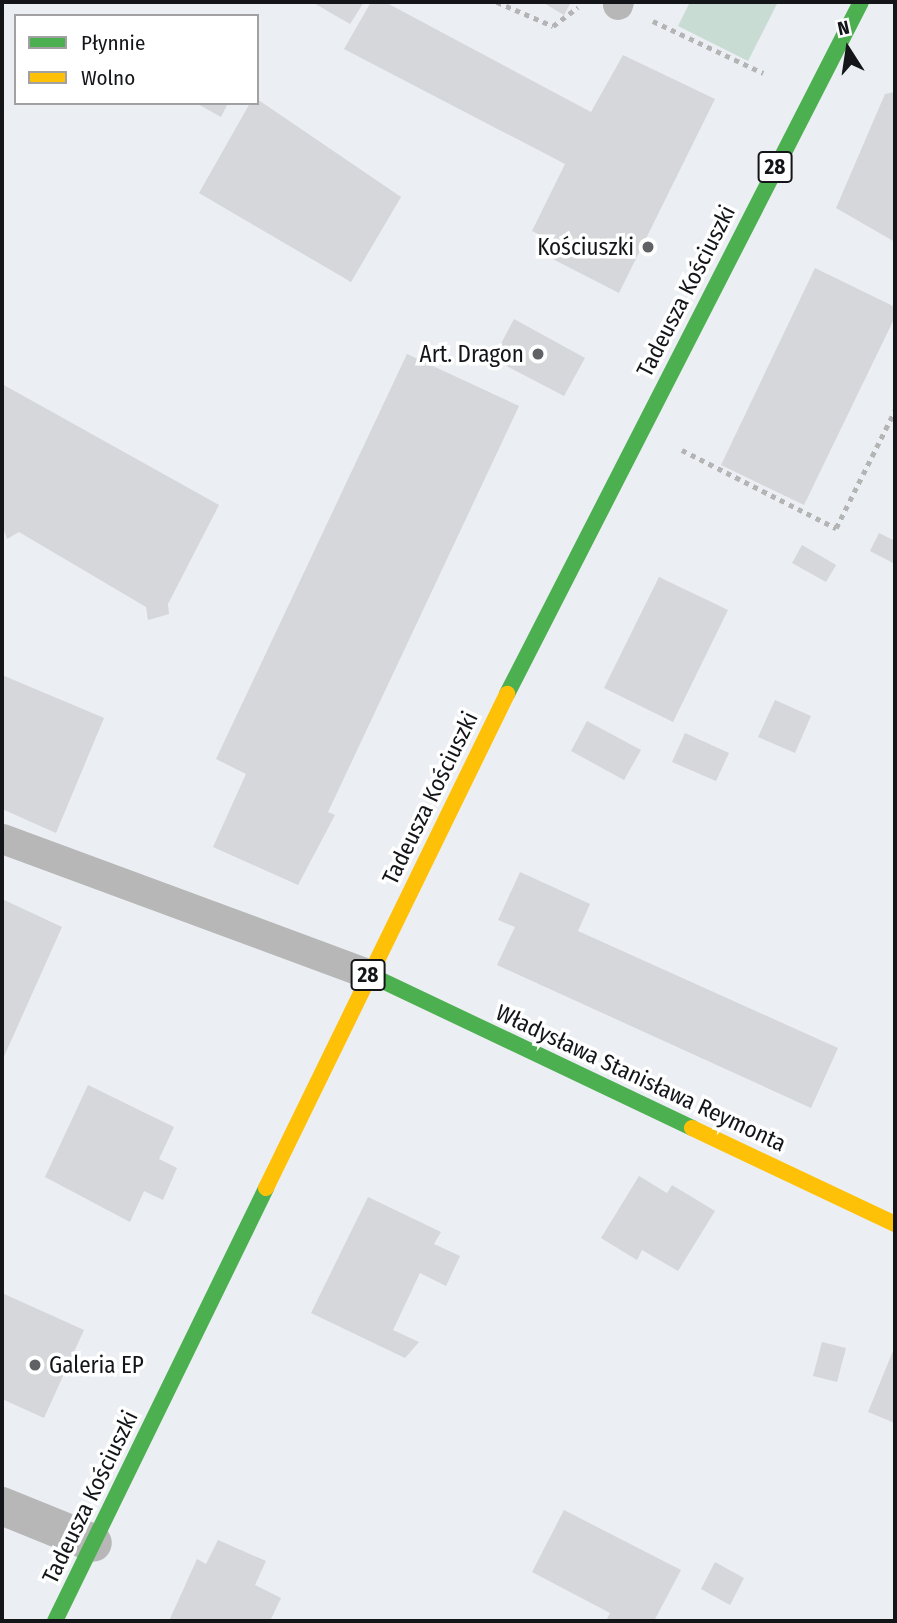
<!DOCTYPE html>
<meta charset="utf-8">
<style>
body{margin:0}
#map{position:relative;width:897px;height:1623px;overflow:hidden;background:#ebeef2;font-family:"Fira Sans Condensed",sans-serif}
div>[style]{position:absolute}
.green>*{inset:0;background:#c8dcd3}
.building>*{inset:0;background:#d5d7da}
.path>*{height:4.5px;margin-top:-2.25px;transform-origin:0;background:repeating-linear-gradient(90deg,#b4b4b5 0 5px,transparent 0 10px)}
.lane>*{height:30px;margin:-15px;padding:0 15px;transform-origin:15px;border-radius:15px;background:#b6b7b6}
.street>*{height:38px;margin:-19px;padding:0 19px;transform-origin:19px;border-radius:19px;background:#b6b7b6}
.fast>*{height:16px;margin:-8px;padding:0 8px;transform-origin:8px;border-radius:8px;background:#4caf50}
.slow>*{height:16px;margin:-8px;padding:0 8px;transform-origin:8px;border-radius:8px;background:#ffc107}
.dots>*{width:19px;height:19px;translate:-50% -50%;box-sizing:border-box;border:4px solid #fff;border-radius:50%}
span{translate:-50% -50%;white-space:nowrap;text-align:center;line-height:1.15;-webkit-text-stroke:7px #fff;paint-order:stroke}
.shield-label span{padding:2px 5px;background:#fff;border:2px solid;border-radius:5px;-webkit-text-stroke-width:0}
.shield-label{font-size:21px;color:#141518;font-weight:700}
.poi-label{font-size:23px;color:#141518}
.right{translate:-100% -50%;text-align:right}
.left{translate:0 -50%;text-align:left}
.street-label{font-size:23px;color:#141518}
.frame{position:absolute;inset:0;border:4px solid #141518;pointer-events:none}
.legend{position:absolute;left:14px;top:14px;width:245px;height:91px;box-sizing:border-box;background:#fff;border:2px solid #a1a1a3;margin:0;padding:9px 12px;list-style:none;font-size:21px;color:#141518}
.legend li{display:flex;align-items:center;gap:14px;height:35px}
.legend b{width:35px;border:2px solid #a1a1a3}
.north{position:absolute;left:813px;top:14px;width:70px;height:70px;-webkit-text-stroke:5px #fff;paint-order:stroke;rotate:348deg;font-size:19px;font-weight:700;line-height:28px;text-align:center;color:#141518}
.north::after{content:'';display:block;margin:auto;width:24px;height:32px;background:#141518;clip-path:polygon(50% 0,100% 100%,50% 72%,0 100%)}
</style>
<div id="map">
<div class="green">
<div style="clip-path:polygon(690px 2px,778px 2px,748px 61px,678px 26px)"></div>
</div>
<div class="building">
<div style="clip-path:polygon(312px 2px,364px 2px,350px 24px)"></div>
<div style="clip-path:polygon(371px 2px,385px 2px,591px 112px,623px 55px,715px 99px,619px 293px,541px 253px,548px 239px,532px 231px,565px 164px,344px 49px)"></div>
<div style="clip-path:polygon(542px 2px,571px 2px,564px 15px)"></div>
<div style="clip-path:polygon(895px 92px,895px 242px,836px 208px,885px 94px)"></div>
<div style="clip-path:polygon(257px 99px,401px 197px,351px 282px,199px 193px,250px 103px,257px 103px)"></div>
<div style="clip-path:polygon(196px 103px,228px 103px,221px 117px)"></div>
<div style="clip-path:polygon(815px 268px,895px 307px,895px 317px,804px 505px,721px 465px)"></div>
<div style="clip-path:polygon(514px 319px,585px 358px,564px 396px,493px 359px)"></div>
<div style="clip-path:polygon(407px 354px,519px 406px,328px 812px,335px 815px,298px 885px,213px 847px,246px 774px,216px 759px)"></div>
<div style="clip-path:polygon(2px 384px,219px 505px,168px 604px,169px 614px,148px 620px,146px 607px,19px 532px,7px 539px,2px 524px)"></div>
<div style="clip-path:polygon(879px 533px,895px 541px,895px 564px,870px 551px)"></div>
<div style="clip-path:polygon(802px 545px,836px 565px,826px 582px,792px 563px)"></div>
<div style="clip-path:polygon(659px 577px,728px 610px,673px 722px,604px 688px)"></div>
<div style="clip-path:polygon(2px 675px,104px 718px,56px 833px,2px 809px)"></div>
<div style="clip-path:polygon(775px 700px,811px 716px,795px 753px,758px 737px)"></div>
<div style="clip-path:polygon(587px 721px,641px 750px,624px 780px,571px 751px)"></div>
<div style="clip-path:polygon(685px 733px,729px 753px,716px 781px,672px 762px)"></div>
<div style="clip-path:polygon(520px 872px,590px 904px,578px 931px,838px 1048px,811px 1108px,497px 965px,515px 927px,498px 920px)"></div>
<div style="clip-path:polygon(2px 899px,62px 927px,2px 1061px)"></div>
<div style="clip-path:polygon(88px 1085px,174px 1127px,159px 1159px,177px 1168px,163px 1200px,144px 1191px,130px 1222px,45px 1177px)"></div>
<div style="clip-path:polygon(639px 1176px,667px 1193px,672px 1185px,715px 1211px,678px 1271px,642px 1250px,637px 1260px,601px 1238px)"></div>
<div style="clip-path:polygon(368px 1197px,441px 1232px,434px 1244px,460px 1256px,446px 1286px,420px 1273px,393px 1330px,419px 1342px,405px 1358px,311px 1313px)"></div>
<div style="clip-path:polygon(2px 1293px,84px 1330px,44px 1418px,2px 1399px)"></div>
<div style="clip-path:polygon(822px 1342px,846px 1348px,837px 1382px,813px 1376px)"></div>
<div style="clip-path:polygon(895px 1346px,895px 1423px,868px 1412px)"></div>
<div style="clip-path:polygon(564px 1510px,681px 1570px,654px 1621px,606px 1621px,610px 1613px,532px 1572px)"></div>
<div style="clip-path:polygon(218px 1540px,266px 1561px,255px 1585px,281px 1598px,270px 1621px,169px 1621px,197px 1559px,206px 1564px)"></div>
<div style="clip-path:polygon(715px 1562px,744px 1578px,730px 1605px,701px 1589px)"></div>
</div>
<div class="path">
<div style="left:497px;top:2px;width:61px;rotate:23.2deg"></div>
<div style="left:553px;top:26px;width:31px;rotate:-37deg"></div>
<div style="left:653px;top:21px;width:122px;rotate:25.3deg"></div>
<div style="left:682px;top:450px;width:173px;rotate:26.9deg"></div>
<div style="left:836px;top:528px;width:132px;rotate:-63.4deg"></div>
</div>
<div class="lane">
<div style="left:618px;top:5px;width:3px;rotate:-72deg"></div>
<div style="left:3px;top:839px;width:389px;rotate:20.3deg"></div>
</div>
<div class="street">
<div style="left:2px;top:1506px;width:98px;rotate:22.1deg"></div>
</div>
<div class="fast">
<div style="left:507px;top:694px;width:777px;rotate:-62.91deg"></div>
<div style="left:368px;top:974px;width:359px;rotate:25.4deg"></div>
<div style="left:55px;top:1621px;width:482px;rotate:-64deg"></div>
</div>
<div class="slow">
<div style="left:692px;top:1128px;width:225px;rotate:25.3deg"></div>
<div style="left:266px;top:1188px;width:550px;rotate:-63.99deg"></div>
</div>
<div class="dots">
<div style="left:648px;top:247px;background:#5f6164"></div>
<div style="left:538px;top:354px;background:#5f6164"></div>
<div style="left:35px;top:1365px;background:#5f6164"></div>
</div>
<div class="shield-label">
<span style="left:775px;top:167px">28</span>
<span style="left:368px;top:975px">28</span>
</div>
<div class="poi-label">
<span class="right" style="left:634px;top:247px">Kościuszki</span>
<span class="right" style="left:524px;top:354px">Art. Dragon</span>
<span class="left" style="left:49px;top:1365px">Galeria EP</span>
</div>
<div class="street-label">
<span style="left:686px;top:291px;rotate:-63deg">Tadeusza Kościuszki</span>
<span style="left:430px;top:798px;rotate:-64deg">Tadeusza Kościuszki</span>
<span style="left:641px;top:1078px;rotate:25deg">Władysława Stanisława Reymonta</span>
<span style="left:90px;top:1497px;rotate:-64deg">Tadeusza Kościuszki</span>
</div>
<div class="frame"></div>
<ul class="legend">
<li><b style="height:9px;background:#4caf50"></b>Płynnie</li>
<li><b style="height:9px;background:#ffc107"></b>Wolno</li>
</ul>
<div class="north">N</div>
</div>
